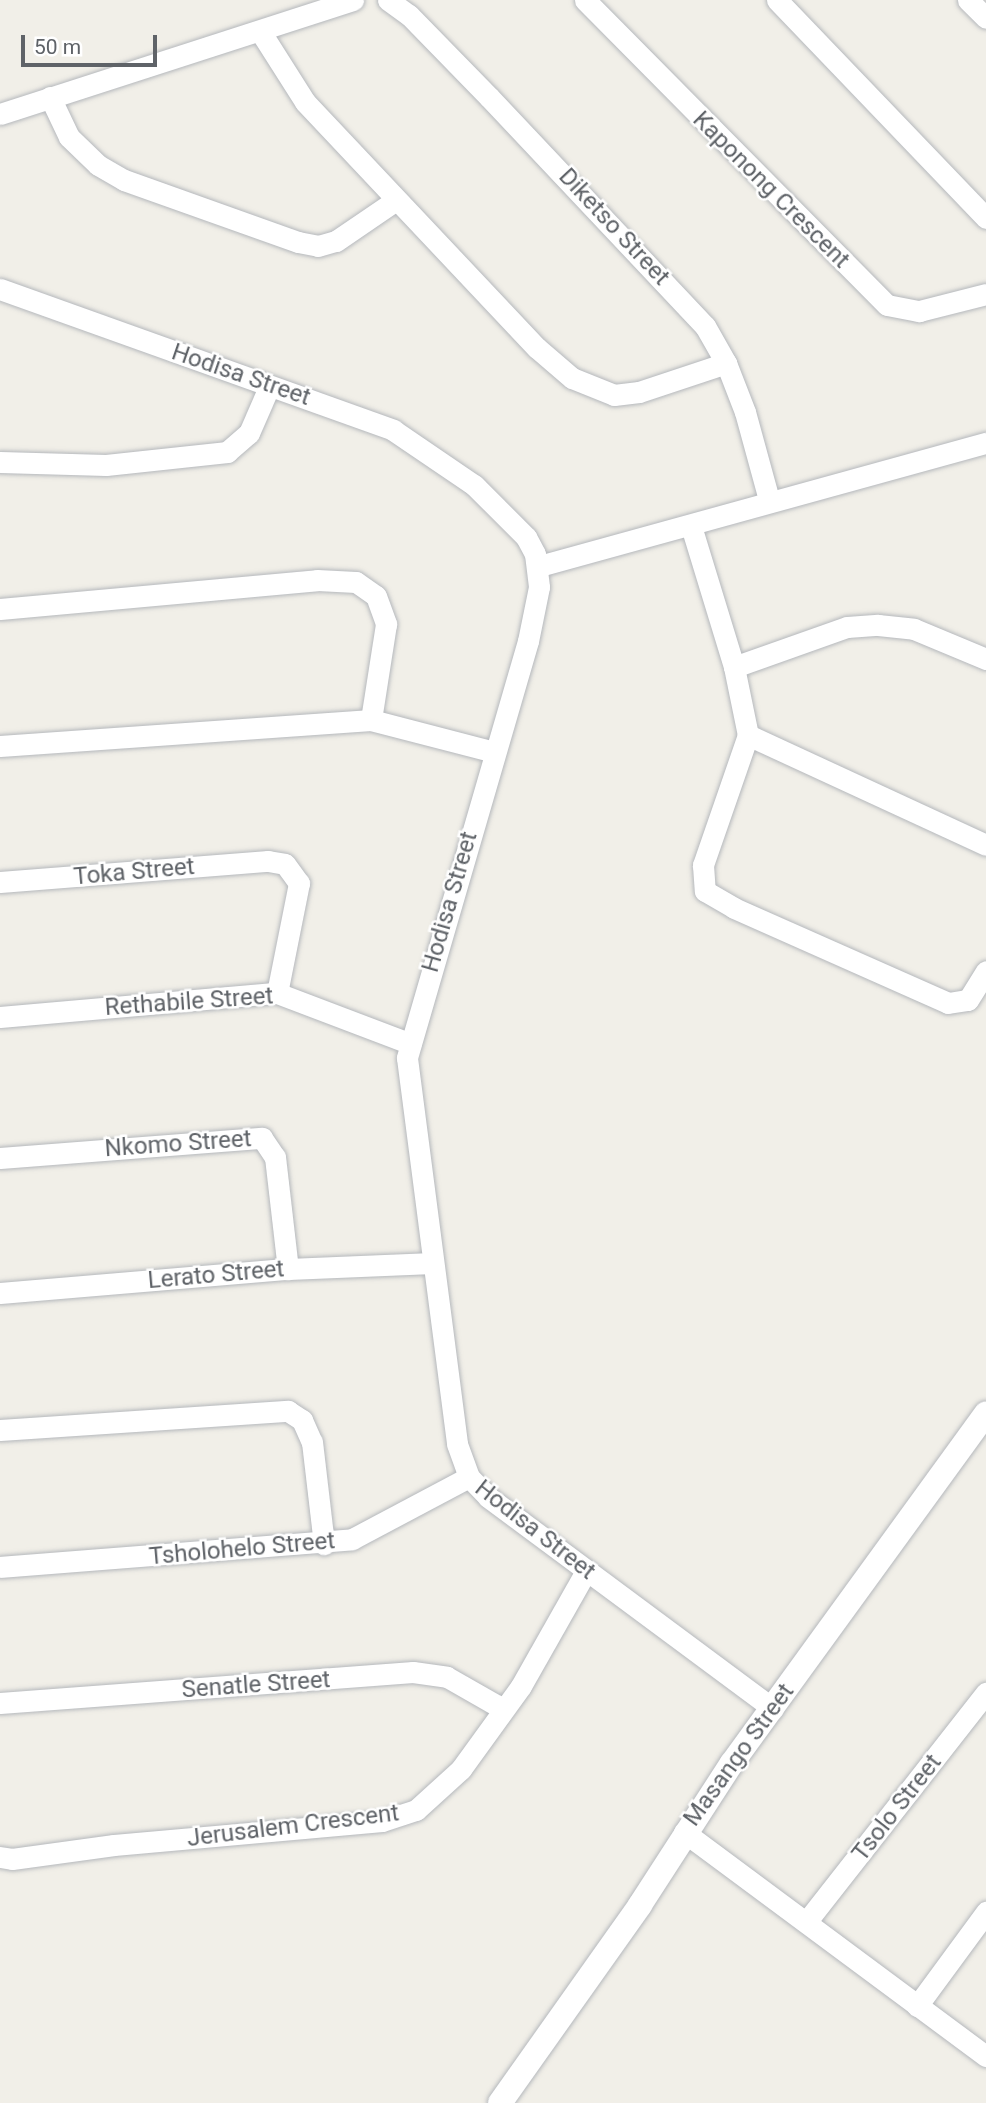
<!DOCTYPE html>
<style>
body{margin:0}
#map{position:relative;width:986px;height:2103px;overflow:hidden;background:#f1efe8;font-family:Roboto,sans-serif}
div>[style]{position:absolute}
.roads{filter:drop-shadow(0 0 2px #b5b8bc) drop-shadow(0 0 2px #b5b8bc)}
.minor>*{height:21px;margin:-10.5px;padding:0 10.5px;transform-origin:10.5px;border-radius:10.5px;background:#fff}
.tertiary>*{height:24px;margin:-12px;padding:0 12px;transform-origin:12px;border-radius:12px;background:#fff}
span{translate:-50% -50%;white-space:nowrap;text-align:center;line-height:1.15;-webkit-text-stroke:5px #fff;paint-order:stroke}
.street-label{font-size:24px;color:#5f6368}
.scale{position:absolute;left:21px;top:35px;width:136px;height:32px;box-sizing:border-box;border:4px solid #5f6368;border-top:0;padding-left:9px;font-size:21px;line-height:24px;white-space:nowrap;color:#5f6368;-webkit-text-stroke:5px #fff;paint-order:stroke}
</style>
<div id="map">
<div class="roads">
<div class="minor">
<div style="left:388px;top:0;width:26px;rotate:36deg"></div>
<div style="left:409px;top:15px;width:115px;rotate:45.7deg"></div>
<div style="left:489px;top:97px;width:315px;rotate:46.7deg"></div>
<div style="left:705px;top:326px;width:43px;rotate:60.4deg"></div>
<div style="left:726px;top:363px;width:53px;rotate:68.8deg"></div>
<div style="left:745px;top:412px;width:91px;rotate:74.7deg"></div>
<div style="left:585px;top:0;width:429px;rotate:45.3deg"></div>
<div style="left:887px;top:305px;width:33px;rotate:11deg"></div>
<div style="left:919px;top:311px;width:69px;rotate:-14.2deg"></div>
<div style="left:777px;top:0;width:302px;rotate:46.2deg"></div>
<div style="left:968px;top:0;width:25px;rotate:45deg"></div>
<div style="left:260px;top:31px;width:84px;rotate:57.6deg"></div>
<div style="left:305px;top:102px;width:338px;rotate:46.7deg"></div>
<div style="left:537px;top:348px;width:46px;rotate:40.6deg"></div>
<div style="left:572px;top:378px;width:45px;rotate:22deg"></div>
<div style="left:614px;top:395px;width:25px;rotate:-7deg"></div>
<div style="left:639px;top:392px;width:92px;rotate:-18.4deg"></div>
<div style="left:50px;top:97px;width:44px;rotate:64.6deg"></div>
<div style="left:69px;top:137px;width:40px;rotate:44deg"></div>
<div style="left:98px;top:165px;width:30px;rotate:30deg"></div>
<div style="left:124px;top:180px;width:185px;rotate:19.6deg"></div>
<div style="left:298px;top:242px;width:20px;rotate:11deg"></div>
<div style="left:318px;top:246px;width:19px;rotate:-16deg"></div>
<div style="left:336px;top:241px;width:73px;rotate:-34.3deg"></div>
<div style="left:0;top:114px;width:371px;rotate:-17.9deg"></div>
<div style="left:0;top:289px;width:418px;rotate:19.7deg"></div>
<div style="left:393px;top:430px;width:98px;rotate:34.2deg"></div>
<div style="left:474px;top:485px;width:74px;rotate:45deg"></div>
<div style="left:526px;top:537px;width:19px;rotate:62deg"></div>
<div style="left:535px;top:554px;width:33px;rotate:83deg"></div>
<div style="left:539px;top:587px;width:55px;rotate:101.5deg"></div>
<div style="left:528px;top:641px;width:434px;rotate:106.2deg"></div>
<div style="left:407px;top:1058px;width:389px;rotate:82.6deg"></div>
<div style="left:457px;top:1444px;width:35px;rotate:70deg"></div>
<div style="left:469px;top:1477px;width:28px;rotate:46deg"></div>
<div style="left:488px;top:1497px;width:355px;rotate:36.6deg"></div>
<div style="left:0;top:462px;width:106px;rotate:1.6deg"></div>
<div style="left:106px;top:465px;width:122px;rotate:-6.1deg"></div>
<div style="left:227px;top:452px;width:29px;rotate:-41deg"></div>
<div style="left:249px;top:433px;width:50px;rotate:-66.5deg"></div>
<div style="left:691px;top:526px;width:147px;rotate:73deg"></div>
<div style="left:734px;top:667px;width:69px;rotate:78.4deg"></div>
<div style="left:748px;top:735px;width:138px;rotate:109.1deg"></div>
<div style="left:703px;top:865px;width:26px;rotate:86deg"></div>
<div style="left:705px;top:891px;width:34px;rotate:30deg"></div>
<div style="left:734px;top:908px;width:234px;rotate:23.9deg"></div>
<div style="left:948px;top:1003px;width:20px;rotate:-9deg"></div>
<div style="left:968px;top:1000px;width:34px;rotate:-58deg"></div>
<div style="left:539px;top:566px;width:464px;rotate:-15.4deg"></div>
<div style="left:0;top:609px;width:318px;rotate:-5.2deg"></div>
<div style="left:317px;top:580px;width:39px;rotate:3deg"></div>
<div style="left:356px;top:582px;width:24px;rotate:35deg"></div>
<div style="left:376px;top:596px;width:30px;rotate:70deg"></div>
<div style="left:386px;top:624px;width:97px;rotate:98.9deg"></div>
<div style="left:734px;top:667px;width:120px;rotate:-19.5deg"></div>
<div style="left:847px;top:627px;width:31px;rotate:-4deg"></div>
<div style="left:878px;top:625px;width:36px;rotate:6deg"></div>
<div style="left:914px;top:629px;width:78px;rotate:22.6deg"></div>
<div style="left:748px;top:735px;width:262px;rotate:24.8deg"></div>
<div style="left:0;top:746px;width:372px;rotate:-4deg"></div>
<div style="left:371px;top:720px;width:128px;rotate:14.5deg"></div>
<div style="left:0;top:882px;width:269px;rotate:-4.5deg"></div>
<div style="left:268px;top:861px;width:17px;rotate:10deg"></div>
<div style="left:285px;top:864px;width:24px;rotate:54deg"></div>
<div style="left:299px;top:883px;width:112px;rotate:101.3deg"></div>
<div style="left:0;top:1017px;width:278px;rotate:-5deg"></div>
<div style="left:277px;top:993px;width:143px;rotate:20.8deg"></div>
<div style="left:0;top:1158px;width:263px;rotate:-4.4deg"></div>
<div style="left:262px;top:1138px;width:23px;rotate:56deg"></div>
<div style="left:275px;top:1157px;width:113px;rotate:83.4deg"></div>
<div style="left:0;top:1293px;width:289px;rotate:-4.8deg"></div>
<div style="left:288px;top:1269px;width:145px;rotate:-2.4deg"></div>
<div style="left:0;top:1430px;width:289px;rotate:-3.8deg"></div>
<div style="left:288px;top:1411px;width:17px;rotate:33deg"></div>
<div style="left:302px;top:1420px;width:24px;rotate:66deg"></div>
<div style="left:312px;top:1442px;width:103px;rotate:83.3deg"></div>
<div style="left:0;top:1567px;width:353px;rotate:-4.5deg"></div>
<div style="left:352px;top:1539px;width:132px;rotate:-27.9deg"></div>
<div style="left:0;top:1703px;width:414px;rotate:-4.3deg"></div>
<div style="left:413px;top:1672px;width:34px;rotate:8deg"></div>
<div style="left:447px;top:1677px;width:64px;rotate:29.7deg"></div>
<div style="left:684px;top:1832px;width:376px;rotate:36.6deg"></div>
<div style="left:0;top:1857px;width:12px;rotate:9deg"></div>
<div style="left:12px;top:1859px;width:103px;rotate:-7.8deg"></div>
<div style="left:114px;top:1845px;width:269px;rotate:-5.1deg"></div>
<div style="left:382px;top:1821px;width:36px;rotate:-18deg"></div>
<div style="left:416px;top:1810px;width:61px;rotate:-42.3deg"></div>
<div style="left:461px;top:1769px;width:102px;rotate:-54.1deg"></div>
<div style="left:521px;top:1686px;width:132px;rotate:-60.5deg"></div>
<div style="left:807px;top:1921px;width:290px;rotate:-51.9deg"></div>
<div style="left:917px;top:2006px;width:117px;rotate:-53.7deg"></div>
</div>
<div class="tertiary">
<div style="left:500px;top:2103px;width:242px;rotate:-54.7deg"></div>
<div style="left:640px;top:1905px;width:169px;rotate:-57.1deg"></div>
<div style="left:732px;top:1763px;width:432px;rotate:-54deg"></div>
</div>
</div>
<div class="street-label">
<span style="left:771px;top:190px;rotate:45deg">Kaponong Crescent</span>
<span style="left:614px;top:227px;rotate:47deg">Diketso Street</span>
<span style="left:241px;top:375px;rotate:19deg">Hodisa Street</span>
<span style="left:134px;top:872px;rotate:-5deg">Toka Street</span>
<span style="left:450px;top:902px;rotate:-74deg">Hodisa Street</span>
<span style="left:189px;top:1002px;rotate:-4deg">Rethabile Street</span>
<span style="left:178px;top:1144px;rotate:-4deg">Nkomo Street</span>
<span style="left:216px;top:1275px;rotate:-5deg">Lerato Street</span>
<span style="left:535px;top:1530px;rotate:38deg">Hodisa Street</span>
<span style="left:242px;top:1549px;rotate:-5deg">Tsholohelo Street</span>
<span style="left:256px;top:1685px;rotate:-4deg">Senatle Street</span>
<span style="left:739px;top:1755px;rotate:-54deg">Masango Street</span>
<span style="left:897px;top:1808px;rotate:-52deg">Tsolo Street</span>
<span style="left:293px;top:1826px;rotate:-7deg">Jerusalem Crescent</span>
</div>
<div class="scale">50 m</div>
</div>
